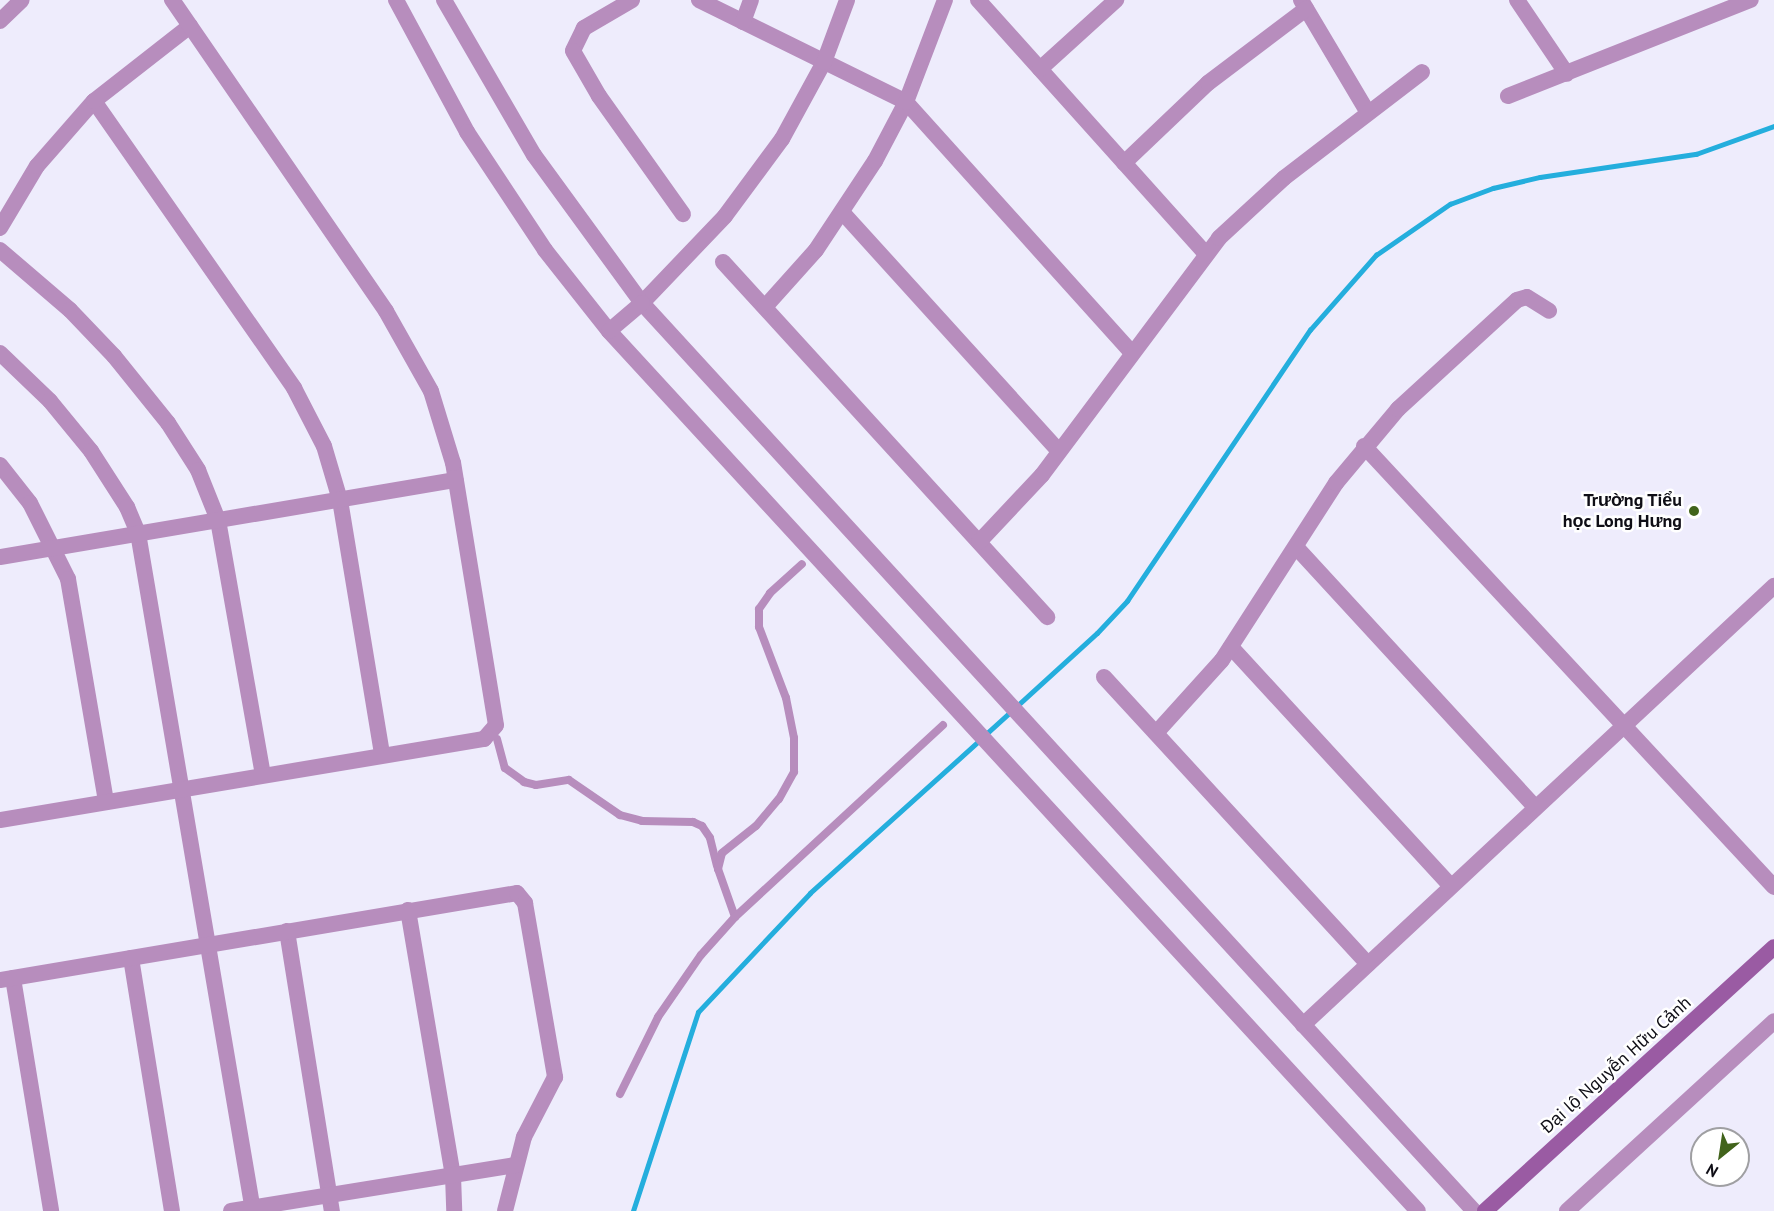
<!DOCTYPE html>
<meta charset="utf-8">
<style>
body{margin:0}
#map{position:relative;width:1774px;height:1211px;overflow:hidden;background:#eeecfc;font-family:"PT Sans",sans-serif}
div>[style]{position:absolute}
.stream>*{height:4.5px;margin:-2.25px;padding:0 2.25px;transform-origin:2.25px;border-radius:2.25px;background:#24aedd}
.service>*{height:8px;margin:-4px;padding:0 4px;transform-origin:4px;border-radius:4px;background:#b78dbd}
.minor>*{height:16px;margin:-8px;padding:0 8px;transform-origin:8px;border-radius:8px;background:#b78dbd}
.tertiary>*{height:16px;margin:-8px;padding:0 8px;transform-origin:8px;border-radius:8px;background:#b78dbd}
.secondary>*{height:16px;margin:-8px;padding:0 8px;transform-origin:8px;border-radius:8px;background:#9a5ba3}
.dots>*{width:16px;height:16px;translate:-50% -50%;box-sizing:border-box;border:3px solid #fff;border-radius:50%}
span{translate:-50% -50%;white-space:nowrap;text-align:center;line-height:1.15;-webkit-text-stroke:5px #fff;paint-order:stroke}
.poi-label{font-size:18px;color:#0f0e16;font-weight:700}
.right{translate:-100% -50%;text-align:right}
.street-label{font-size:18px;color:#0f0e16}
.north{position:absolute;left:1690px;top:1127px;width:60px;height:60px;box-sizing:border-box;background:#fff;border:2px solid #9f9fa2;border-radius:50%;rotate:210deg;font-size:16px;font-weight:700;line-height:24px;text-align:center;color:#0f0e16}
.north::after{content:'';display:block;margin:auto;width:21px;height:27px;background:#41631b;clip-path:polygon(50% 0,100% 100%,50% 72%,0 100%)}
</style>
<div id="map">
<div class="stream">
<div style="left:985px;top:735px;width:151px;rotate:-42.3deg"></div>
<div style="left:1097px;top:633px;width:44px;rotate:-46.8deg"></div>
<div style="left:1127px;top:601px;width:327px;rotate:-56deg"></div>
<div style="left:1310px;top:330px;width:100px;rotate:-48.7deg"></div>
<div style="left:1376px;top:255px;width:90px;rotate:-34.6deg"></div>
<div style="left:1450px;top:204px;width:46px;rotate:-20.4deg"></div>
<div style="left:1493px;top:188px;width:48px;rotate:-13.2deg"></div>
<div style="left:1540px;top:177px;width:158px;rotate:-8.4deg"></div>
<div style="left:1696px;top:154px;width:83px;rotate:-19.7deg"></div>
<div style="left:633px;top:1211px;width:209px;rotate:-71.9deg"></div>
<div style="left:698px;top:1012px;width:163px;rotate:-46.7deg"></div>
<div style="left:810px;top:893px;width:227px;rotate:-42deg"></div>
</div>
<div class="service">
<div style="left:497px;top:739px;width:30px;rotate:75deg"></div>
<div style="left:505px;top:768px;width:24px;rotate:36deg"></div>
<div style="left:524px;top:782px;width:12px;rotate:14deg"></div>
<div style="left:536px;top:785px;width:33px;rotate:-9deg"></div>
<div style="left:569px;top:780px;width:62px;rotate:34.5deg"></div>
<div style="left:620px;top:815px;width:23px;rotate:15deg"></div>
<div style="left:642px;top:821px;width:51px;rotate:1.1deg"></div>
<div style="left:693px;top:822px;width:10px;rotate:24deg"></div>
<div style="left:702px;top:826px;width:14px;rotate:56deg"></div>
<div style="left:710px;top:838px;width:29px;rotate:76deg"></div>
<div style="left:735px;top:917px;width:51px;rotate:-109.5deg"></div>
<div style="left:718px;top:869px;width:16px;rotate:-76deg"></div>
<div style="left:722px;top:853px;width:43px;rotate:-38.5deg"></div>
<div style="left:756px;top:826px;width:35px;rotate:-50deg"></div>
<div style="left:779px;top:799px;width:31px;rotate:-61deg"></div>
<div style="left:794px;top:772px;width:34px;rotate:-90deg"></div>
<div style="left:794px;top:738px;width:41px;rotate:-101.3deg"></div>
<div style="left:786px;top:698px;width:76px;rotate:-110.8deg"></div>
<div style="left:759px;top:627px;width:18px;rotate:-90deg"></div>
<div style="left:759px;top:609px;width:19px;rotate:-55deg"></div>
<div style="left:770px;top:593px;width:43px;rotate:-42.2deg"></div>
<div style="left:620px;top:1094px;width:86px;rotate:-63.7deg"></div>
<div style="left:658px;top:1017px;width:75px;rotate:-55.3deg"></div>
<div style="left:701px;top:955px;width:51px;rotate:-48.2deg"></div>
<div style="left:735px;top:917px;width:283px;rotate:-42.7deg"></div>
</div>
<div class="minor">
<div style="left:632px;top:0;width:56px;rotate:149.7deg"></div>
<div style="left:584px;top:28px;width:25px;rotate:116deg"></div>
<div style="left:573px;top:51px;width:52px;rotate:60deg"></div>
<div style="left:599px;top:96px;width:145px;rotate:54.6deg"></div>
<div style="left:699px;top:0;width:231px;rotate:26.2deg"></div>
<div style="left:906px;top:102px;width:338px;rotate:48deg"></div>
<div style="left:978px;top:0;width:340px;rotate:48.1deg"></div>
<div style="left:1301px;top:0;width:131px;rotate:59.3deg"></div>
<div style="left:1517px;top:0;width:89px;rotate:56deg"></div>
<div style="left:0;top:21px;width:30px;rotate:-44deg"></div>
<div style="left:743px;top:22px;width:23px;rotate:-70deg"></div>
<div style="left:1040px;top:69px;width:103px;rotate:-42.2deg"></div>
<div style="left:1508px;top:96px;width:261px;rotate:-21.6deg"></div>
<div style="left:94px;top:101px;width:350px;rotate:55.1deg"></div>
<div style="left:294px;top:388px;width:65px;rotate:62.7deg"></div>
<div style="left:324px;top:446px;width:56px;rotate:73.5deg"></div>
<div style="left:340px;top:500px;width:258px;rotate:80.6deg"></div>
<div style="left:1124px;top:163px;width:116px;rotate:-43.6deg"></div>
<div style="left:1208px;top:83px;width:123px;rotate:-37.1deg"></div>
<div style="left:843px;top:213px;width:321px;rotate:47.8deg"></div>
<div style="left:0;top:228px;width:72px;rotate:-59.2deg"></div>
<div style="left:37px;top:166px;width:86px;rotate:-48.8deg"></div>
<div style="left:94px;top:101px;width:122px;rotate:-38deg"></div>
<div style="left:0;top:250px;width:92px;rotate:40.6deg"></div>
<div style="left:70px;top:310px;width:64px;rotate:46.3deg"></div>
<div style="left:114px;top:356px;width:86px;rotate:51.1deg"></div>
<div style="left:168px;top:423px;width:56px;rotate:57.4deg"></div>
<div style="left:198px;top:470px;width:54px;rotate:68.2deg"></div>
<div style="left:218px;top:520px;width:259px;rotate:80deg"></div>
<div style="left:723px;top:262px;width:481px;rotate:47.6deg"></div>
<div style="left:642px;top:303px;width:120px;rotate:-46.3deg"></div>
<div style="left:725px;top:216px;width:96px;rotate:-53.5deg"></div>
<div style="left:782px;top:139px;width:88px;rotate:-61.4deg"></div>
<div style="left:824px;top:62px;width:66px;rotate:-69.6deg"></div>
<div style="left:765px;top:307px;width:76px;rotate:-48.2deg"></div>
<div style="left:816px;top:250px;width:107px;rotate:-56.5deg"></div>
<div style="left:875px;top:161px;width:67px;rotate:-62.3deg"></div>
<div style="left:906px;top:102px;width:109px;rotate:-69.1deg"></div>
<div style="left:0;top:353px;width:69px;rotate:43.8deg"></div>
<div style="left:50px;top:401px;width:65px;rotate:50.6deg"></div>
<div style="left:91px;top:451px;width:67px;rotate:57.3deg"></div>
<div style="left:127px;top:507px;width:28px;rotate:67deg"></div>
<div style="left:138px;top:533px;width:688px;rotate:80.37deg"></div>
<div style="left:1364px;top:446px;width:602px;rotate:47.09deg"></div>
<div style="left:0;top:465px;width:48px;rotate:51.7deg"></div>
<div style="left:30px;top:503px;width:85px;rotate:63.4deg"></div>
<div style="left:68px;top:579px;width:226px;rotate:80.3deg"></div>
<div style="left:979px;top:542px;width:92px;rotate:-46.8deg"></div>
<div style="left:1042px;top:475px;width:296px;rotate:-53.2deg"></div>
<div style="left:1219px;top:238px;width:88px;rotate:-42.7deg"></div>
<div style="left:1284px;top:178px;width:174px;rotate:-37.5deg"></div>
<div style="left:1296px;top:547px;width:353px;rotate:47.4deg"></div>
<div style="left:0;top:557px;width:462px;rotate:-9.6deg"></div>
<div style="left:1231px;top:647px;width:323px;rotate:47.4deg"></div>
<div style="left:1104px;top:677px;width:390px;rotate:47.4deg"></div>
<div style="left:1156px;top:733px;width:98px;rotate:-47.9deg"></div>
<div style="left:1222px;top:660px;width:211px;rotate:-57.2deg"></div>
<div style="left:1336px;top:483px;width:97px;rotate:-50deg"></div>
<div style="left:1398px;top:409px;width:161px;rotate:-42.5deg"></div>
<div style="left:1517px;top:300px;width:10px;rotate:-17deg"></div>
<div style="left:1527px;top:297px;width:26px;rotate:32deg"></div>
<div style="left:0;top:820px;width:491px;rotate:-9.5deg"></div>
<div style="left:484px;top:739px;width:18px;rotate:-49deg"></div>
<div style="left:496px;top:725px;width:266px;rotate:-99.3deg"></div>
<div style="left:453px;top:463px;width:75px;rotate:-107deg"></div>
<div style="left:431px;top:391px;width:92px;rotate:-119.4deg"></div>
<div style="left:386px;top:311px;width:378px;rotate:-124.5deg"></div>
<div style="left:408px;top:910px;width:269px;rotate:80.4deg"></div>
<div style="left:453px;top:1175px;width:36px;rotate:88deg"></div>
<div style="left:287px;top:931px;width:284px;rotate:80.9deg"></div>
<div style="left:131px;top:958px;width:256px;rotate:80.8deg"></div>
<div style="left:13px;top:978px;width:236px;rotate:80.7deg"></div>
<div style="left:0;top:980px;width:524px;rotate:-9.55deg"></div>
<div style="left:517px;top:893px;width:13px;rotate:51deg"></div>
<div style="left:525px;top:903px;width:177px;rotate:80.2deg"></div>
<div style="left:555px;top:1077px;width:68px;rotate:117.3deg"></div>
<div style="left:524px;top:1137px;width:76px;rotate:104.4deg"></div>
<div style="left:1303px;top:1025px;width:644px;rotate:-42.99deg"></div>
<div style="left:231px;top:1211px;width:289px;rotate:-9.2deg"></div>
<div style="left:1567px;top:1211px;width:281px;rotate:-42.5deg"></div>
</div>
<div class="tertiary">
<div style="left:396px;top:0;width:150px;rotate:61.7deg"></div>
<div style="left:467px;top:132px;width:141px;rotate:56.5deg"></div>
<div style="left:545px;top:250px;width:103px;rotate:51.7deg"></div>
<div style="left:609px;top:331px;width:1195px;rotate:47.41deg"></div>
<div style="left:444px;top:0;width:179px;rotate:59.9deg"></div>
<div style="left:534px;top:155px;width:183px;rotate:53.9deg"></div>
<div style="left:642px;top:303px;width:1232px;rotate:47.5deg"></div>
<div style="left:609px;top:331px;width:43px;rotate:-40.3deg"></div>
</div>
<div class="secondary">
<div style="left:1485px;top:1211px;width:391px;rotate:-42.4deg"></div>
</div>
<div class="dots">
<div style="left:1694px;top:511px;background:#41631b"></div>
</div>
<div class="poi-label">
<span class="right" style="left:1682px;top:511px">Trường Tiểu<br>học Long Hưng</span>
</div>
<div class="street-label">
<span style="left:1616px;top:1065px;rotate:-42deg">Đại lộ Nguyễn Hữu Cảnh</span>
</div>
<div class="north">N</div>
</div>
